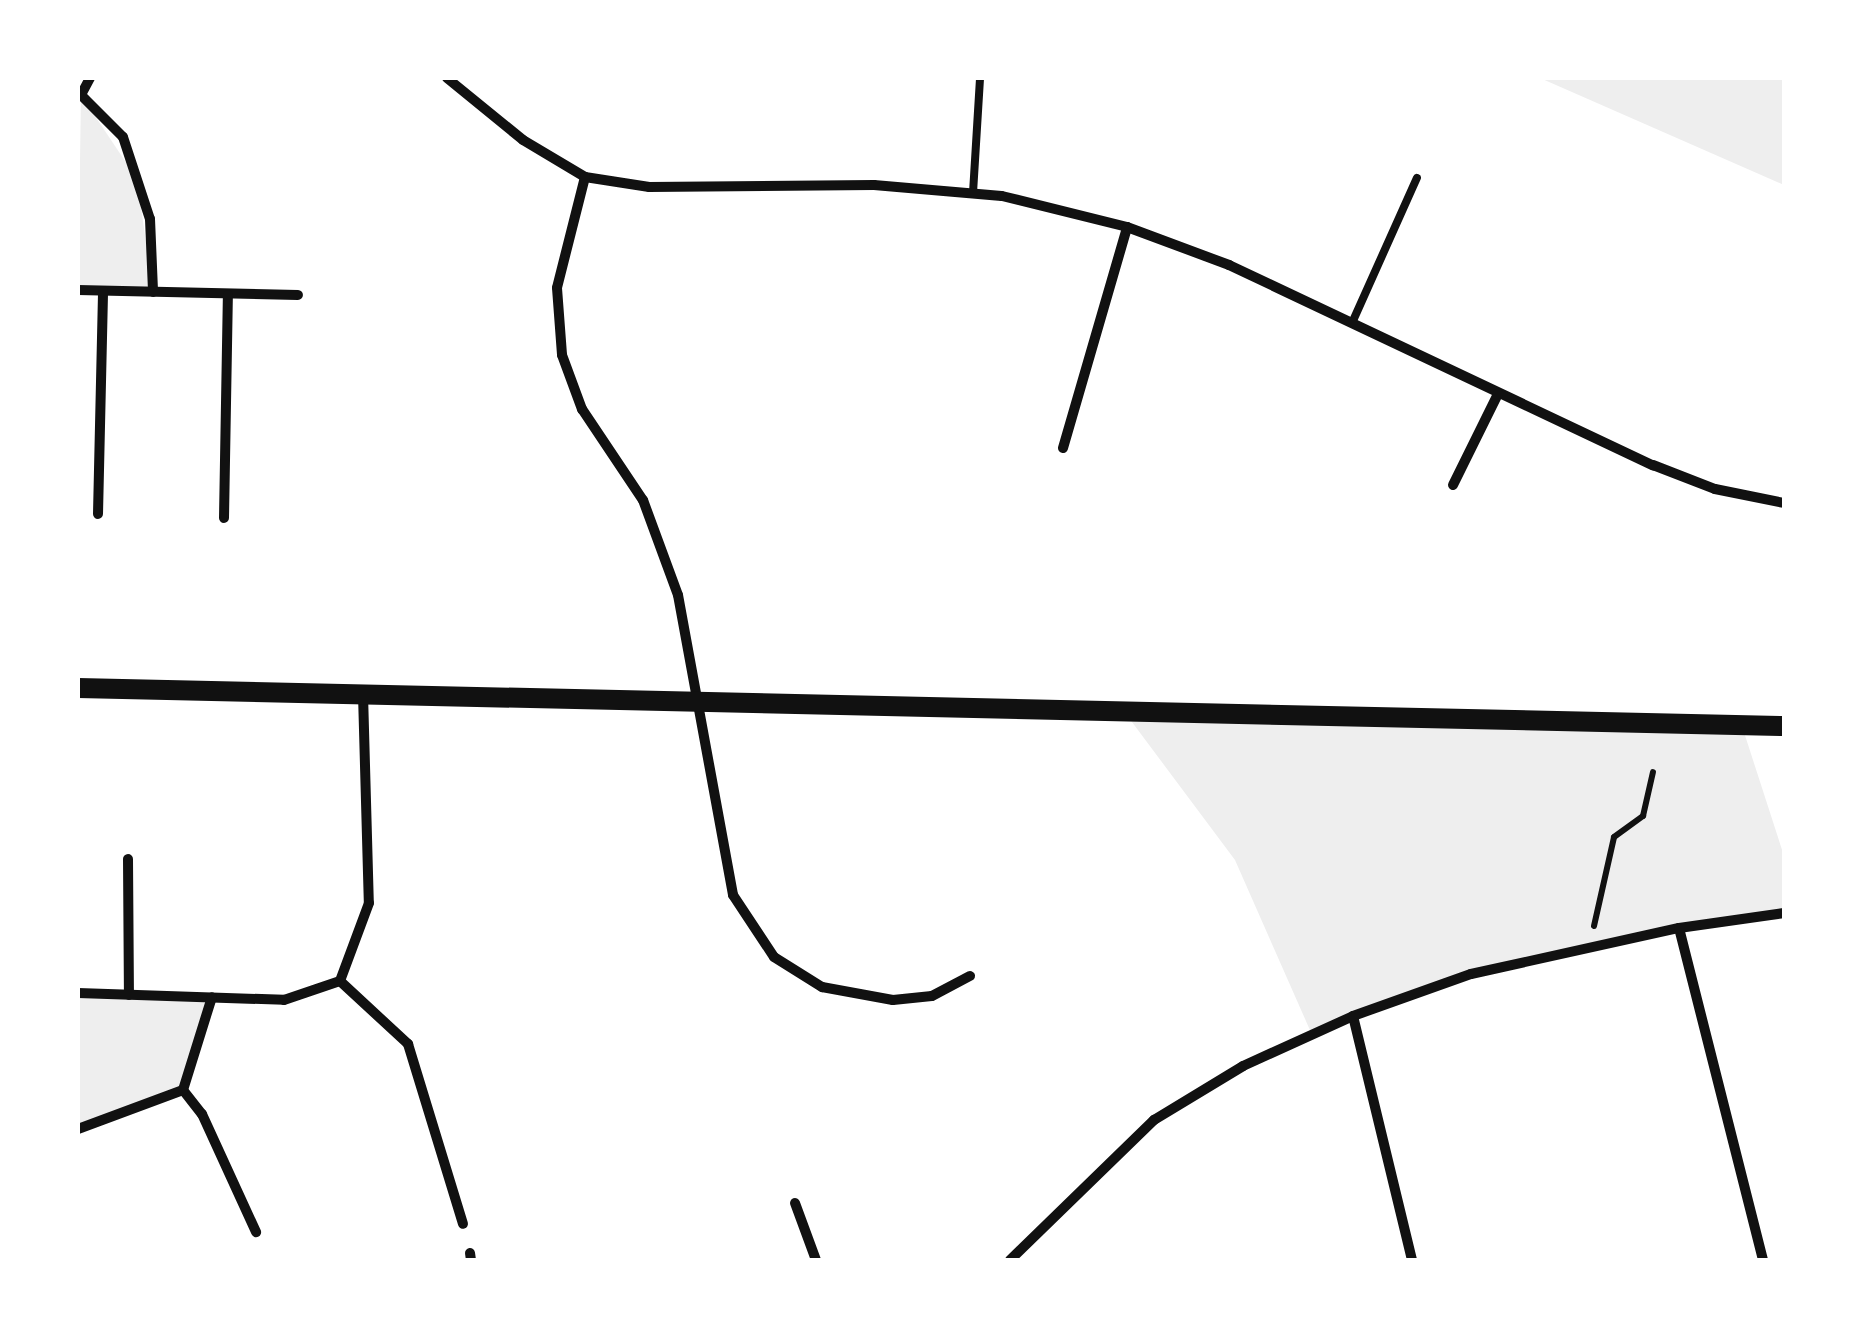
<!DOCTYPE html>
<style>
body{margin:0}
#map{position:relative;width:1862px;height:1338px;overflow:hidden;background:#fff;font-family:"Roboto Condensed",sans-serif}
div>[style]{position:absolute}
.green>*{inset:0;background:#eee}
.path>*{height:6px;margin:-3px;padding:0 3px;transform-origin:3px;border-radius:3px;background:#111}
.service>*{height:8px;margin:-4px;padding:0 4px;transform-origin:4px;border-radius:4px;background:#111}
.minor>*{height:10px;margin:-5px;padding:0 5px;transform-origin:5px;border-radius:5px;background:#111}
.secondary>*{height:20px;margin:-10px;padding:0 10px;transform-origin:10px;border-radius:10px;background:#111}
span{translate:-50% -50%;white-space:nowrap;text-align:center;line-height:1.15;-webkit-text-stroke:10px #fff;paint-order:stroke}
.frame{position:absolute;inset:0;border:80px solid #fff;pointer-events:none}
</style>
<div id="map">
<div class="green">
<div style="clip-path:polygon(1540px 78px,1784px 78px,1784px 185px)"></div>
<div style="clip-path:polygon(81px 95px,137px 179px,153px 292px,78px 290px)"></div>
<div style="clip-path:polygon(1123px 710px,1742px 726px,1784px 856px,1784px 919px,1678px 928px,1471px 974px,1313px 1037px,1235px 860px)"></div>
<div style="clip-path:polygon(78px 993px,212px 997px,183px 1090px,78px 1129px)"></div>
</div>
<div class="path">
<div style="left:1594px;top:926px;width:91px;rotate:-77.3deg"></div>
<div style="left:1614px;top:837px;width:36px;rotate:-36deg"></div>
<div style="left:1643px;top:816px;width:45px;rotate:-77.2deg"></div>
</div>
<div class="service">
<div style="left:973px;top:193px;width:115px;rotate:-86.5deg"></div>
<div style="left:1352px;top:323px;width:159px;rotate:-65.9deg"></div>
</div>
<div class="minor">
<div style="left:90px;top:78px;width:19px;rotate:118deg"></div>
<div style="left:81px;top:95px;width:59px;rotate:45deg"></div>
<div style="left:123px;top:137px;width:86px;rotate:71.8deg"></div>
<div style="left:150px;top:219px;width:73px;rotate:87.6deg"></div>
<div style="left:447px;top:78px;width:98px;rotate:39.2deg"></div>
<div style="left:523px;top:140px;width:72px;rotate:30.8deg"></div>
<div style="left:585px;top:177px;width:65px;rotate:8.9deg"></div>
<div style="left:649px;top:187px;width:225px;rotate:-0.5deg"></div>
<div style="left:874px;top:185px;width:128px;rotate:4.9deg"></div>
<div style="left:1002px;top:196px;width:129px;rotate:13.9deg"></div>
<div style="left:1127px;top:227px;width:109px;rotate:20.4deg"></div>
<div style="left:1229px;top:265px;width:469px;rotate:25.3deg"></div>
<div style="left:1653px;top:465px;width:66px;rotate:21.2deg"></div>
<div style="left:1715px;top:489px;width:70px;rotate:11.5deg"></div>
<div style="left:585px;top:177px;width:114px;rotate:104.2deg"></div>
<div style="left:557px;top:288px;width:67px;rotate:85.7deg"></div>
<div style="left:562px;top:355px;width:58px;rotate:69.7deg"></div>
<div style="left:582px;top:409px;width:110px;rotate:56.2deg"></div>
<div style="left:643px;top:500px;width:101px;rotate:69.8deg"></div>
<div style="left:678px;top:595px;width:305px;rotate:79.6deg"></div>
<div style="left:733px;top:895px;width:74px;rotate:56.5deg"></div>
<div style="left:774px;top:957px;width:57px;rotate:32deg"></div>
<div style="left:822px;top:987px;width:72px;rotate:10.4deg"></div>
<div style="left:893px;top:1000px;width:39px;rotate:-6deg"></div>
<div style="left:932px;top:996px;width:43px;rotate:-27.8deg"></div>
<div style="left:78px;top:290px;width:220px;rotate:1.3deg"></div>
<div style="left:1063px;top:448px;width:230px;rotate:-73.8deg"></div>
<div style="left:1453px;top:485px;width:102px;rotate:-63.7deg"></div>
<div style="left:98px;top:514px;width:223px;rotate:-88.7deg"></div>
<div style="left:224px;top:518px;width:223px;rotate:-89deg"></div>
<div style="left:363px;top:694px;width:209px;rotate:88.4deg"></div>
<div style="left:369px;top:903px;width:83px;rotate:110.4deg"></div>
<div style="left:340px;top:981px;width:93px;rotate:42.8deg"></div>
<div style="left:408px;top:1044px;width:188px;rotate:73deg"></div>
<div style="left:128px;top:859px;width:136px;rotate:89.6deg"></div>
<div style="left:1679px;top:928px;width:342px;rotate:75.8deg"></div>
<div style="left:78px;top:993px;width:206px;rotate:1.9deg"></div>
<div style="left:284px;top:1000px;width:59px;rotate:-18.7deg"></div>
<div style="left:1353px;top:1016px;width:251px;rotate:76.4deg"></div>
<div style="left:183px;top:1090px;width:31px;rotate:52deg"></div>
<div style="left:202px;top:1114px;width:130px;rotate:65.4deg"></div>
<div style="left:78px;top:1129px;width:112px;rotate:-20.4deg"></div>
<div style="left:183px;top:1090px;width:97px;rotate:-72.7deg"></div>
<div style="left:795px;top:1203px;width:61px;rotate:69.8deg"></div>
<div style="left:470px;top:1253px;width:7px;rotate:82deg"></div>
<div style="left:1010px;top:1260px;width:201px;rotate:-44.2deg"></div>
<div style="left:1154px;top:1120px;width:104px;rotate:-31.2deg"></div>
<div style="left:1243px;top:1066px;width:121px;rotate:-24.4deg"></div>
<div style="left:1353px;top:1016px;width:125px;rotate:-19.6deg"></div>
<div style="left:1471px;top:974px;width:213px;rotate:-12.5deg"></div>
<div style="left:1679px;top:928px;width:106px;rotate:-8.1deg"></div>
</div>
<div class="secondary">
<div style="left:78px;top:688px;width:1706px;rotate:1.28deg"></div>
</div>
<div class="frame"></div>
</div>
